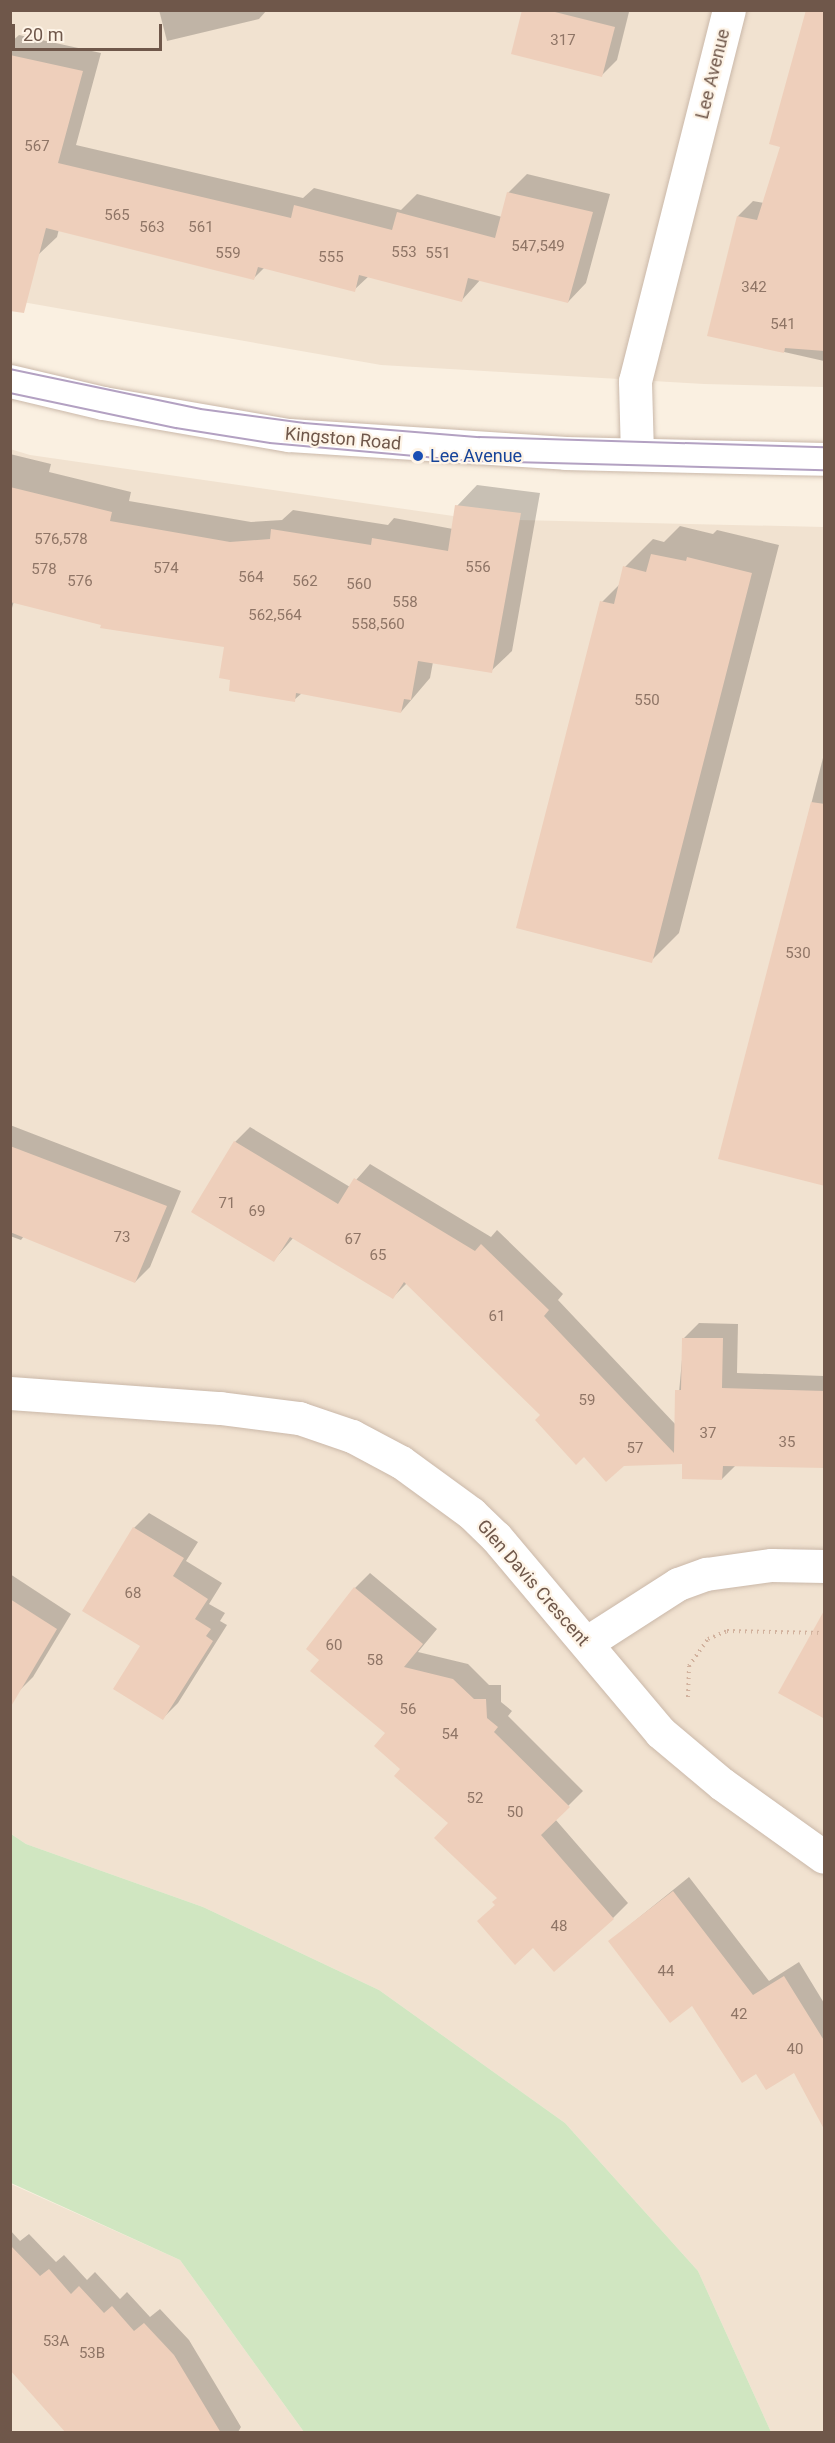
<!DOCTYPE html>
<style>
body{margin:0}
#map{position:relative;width:835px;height:2443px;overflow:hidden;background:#faf0e1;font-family:Roboto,sans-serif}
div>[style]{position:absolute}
.residential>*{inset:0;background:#f1e2d0}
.green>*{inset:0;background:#d0e6c1}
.shadow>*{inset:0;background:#0003}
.building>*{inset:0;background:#eecfbb}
.path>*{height:4px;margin-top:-2px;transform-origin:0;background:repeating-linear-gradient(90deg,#d2b29e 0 1.5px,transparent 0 6px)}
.roads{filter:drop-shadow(0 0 2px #cab8a9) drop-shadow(0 0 2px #cab8a9)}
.street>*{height:33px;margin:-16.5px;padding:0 16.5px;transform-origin:16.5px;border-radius:16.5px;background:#fff}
.secondary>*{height:33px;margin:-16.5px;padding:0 16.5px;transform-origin:16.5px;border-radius:16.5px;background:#fff}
.tram>*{height:1.5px;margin:-0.75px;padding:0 0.75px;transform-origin:0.75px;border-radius:0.75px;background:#b3a1c2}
.dots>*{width:16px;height:16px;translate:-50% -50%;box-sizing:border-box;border:3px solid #fef4e7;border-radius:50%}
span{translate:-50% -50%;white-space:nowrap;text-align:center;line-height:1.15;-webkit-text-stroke:4.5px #fef4e7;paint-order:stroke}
.number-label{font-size:15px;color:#8f7566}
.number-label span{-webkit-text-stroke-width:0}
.street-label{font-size:18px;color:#6f574a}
.transit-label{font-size:18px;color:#164399}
.left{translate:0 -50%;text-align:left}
.frame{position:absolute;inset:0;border:12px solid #6f574a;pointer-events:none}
.scale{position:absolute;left:12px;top:24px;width:150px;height:27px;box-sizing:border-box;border:3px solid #6f574a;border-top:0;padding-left:8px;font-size:18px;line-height:21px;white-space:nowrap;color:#6f574a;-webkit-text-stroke:4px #fef4e7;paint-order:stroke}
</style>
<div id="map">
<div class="residential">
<div style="clip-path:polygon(10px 11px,824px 11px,824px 387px,704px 384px,381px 365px,11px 300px)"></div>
<div style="clip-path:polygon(10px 449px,30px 455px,474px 519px,824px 527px,824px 2432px,771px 2432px,698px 2271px,565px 2123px,379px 1990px,203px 1907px,26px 1844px,11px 1834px)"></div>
<div style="clip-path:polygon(11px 2184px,180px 2260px,304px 2432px,11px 2432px)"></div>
</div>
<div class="green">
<div style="clip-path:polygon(11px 1834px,26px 1844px,203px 1907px,379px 1990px,565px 2123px,698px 2271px,771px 2432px,304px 2432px,180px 2260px,11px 2183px)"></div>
</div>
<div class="shadow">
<div style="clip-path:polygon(159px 10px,267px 10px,259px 19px,167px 41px)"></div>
<div style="clip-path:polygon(523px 10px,629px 12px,617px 60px,602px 75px)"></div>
<div style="clip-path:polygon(824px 10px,824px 361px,709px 335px,738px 216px,753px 201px,764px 203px)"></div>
<div style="clip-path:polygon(19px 35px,101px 53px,76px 145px,303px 198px,314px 188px,401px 210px,417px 194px,502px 217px,508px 193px,527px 174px,610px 194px,586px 283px,568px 302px,481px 279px,462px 300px,369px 276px,354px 290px,265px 267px,254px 278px,59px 229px,57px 237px,38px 255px,10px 247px,10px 43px)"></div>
<div style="clip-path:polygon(10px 454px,51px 464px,49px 472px,131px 492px,129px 501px,251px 522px,282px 520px,293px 510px,388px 525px,394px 518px,453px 529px,457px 506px,477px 485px,540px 493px,512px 651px,491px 671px,433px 662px,430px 678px,401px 712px,302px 693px,294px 700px,232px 679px,226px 646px,103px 624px,14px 601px,10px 615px)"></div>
<div style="clip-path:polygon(680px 526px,713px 534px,717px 530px,779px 545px,679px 933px,651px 961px,602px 602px,621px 583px,625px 567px,653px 539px,664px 542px)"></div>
<div style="clip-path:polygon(824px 754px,824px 1185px,720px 1158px)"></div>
<div style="clip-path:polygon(10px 1125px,181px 1191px,150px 1267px,135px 1282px,24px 1236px,21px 1240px,10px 1236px)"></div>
<div style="clip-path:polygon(250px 1127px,350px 1187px,370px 1164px,491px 1237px,497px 1230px,563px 1294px,558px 1300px,676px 1425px,684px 1338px,699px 1323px,738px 1324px,737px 1373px,824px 1376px,824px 1467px,736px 1465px,722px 1479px,683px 1463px,584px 1455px,407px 1283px,393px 1297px,294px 1237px,274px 1260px,235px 1142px)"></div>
<div style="clip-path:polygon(149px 1513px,198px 1542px,186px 1561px,222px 1583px,209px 1604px,225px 1613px,220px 1621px,227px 1625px,178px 1703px,163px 1718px,142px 1645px,134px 1528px)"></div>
<div style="clip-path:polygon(370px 1573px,437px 1629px,418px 1652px,468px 1664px,489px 1685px,501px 1685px,501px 1702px,512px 1711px,508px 1716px,583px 1791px,555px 1819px,628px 1903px,613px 1918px,499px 1897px,450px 1823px,402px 1769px,387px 1732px,321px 1659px,355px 1588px)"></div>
<div style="clip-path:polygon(10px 1574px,71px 1614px,33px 1677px,18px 1692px,10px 1687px)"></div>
<div style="clip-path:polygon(689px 1877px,769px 1981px,799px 1962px,824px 2003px,824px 2128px,795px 2071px,756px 2072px,693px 2004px,610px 1941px)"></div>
<div style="clip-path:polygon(10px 2230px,20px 2241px,29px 2234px,56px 2262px,64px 2255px,87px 2280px,95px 2272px,120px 2299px,127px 2292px,150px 2317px,160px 2309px,189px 2340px,241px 2427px,238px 2432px,69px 2432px,10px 2368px)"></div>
</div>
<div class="building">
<div style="clip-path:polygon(522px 10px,547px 10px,615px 27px,602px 77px,511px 54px)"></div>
<div style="clip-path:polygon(806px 10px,825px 10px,825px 351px,785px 348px,784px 353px,707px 336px,737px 216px,757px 220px,780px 147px,769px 144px)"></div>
<div style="clip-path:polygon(10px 55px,83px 71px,58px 163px,291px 218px,294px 205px,392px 230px,397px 212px,495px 238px,507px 192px,593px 212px,568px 303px,468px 278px,462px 302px,359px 275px,355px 292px,258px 267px,254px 280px,46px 228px,24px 313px,10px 311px)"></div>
<div style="clip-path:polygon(10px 487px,112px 512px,110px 521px,230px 542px,270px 539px,271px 529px,371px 545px,372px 538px,448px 551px,455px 505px,521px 513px,492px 673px,418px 661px,411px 700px,404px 699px,401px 713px,296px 693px,295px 702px,229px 691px,230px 680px,219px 678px,224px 647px,100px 628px,101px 625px,10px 602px)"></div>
<div style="clip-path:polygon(651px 554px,686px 561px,687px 557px,752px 573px,652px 963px,516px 928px,600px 601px,614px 604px,623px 566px,646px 572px)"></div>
<div style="clip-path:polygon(811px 802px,825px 804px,825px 1186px,718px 1159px)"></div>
<div style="clip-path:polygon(234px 1141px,338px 1204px,354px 1178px,475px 1251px,481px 1244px,549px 1310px,544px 1316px,674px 1453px,675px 1390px,681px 1390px,682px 1338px,723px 1338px,722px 1388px,825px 1391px,825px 1468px,723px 1466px,722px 1480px,682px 1479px,682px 1464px,624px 1466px,606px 1482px,584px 1457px,576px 1465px,535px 1420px,540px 1415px,404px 1282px,393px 1299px,290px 1237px,274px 1262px,191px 1212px)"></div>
<div style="clip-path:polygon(10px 1146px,167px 1206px,135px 1283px,10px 1232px)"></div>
<div style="clip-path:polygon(133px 1527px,184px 1558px,173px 1576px,208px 1599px,195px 1619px,211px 1629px,206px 1636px,213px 1641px,163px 1720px,113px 1689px,140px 1646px,82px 1611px)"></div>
<div style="clip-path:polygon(354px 1587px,423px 1644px,404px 1667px,453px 1679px,474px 1699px,486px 1699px,487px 1718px,498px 1727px,494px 1732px,570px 1807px,541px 1835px,614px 1919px,554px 1972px,533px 1948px,515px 1965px,477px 1921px,495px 1905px,492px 1902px,497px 1898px,434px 1838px,448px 1823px,394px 1776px,400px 1769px,374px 1746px,385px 1733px,310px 1671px,319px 1660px,306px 1649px)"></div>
<div style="clip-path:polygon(10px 1599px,57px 1629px,10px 1708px)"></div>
<div style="clip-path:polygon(825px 1609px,825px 1719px,778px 1693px)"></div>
<div style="clip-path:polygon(673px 1891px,753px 1995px,784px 1976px,825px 2042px,825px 2131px,794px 2073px,766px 2090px,756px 2074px,742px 2083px,692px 2006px,670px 2023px,608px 1941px)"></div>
<div style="clip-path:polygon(10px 2245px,40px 2276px,49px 2269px,71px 2294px,79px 2286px,104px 2313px,112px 2306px,134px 2331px,144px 2323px,174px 2355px,221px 2433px,66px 2433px,10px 2370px)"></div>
</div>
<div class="path">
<div style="left:688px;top:1697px;width:31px;rotate:-88deg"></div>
<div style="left:689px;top:1666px;width:33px;rotate:-55deg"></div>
<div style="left:708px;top:1639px;width:21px;rotate:-23deg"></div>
<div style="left:727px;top:1631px;width:97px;rotate:1.2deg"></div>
</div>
<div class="roads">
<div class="street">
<div style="left:637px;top:454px;width:73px;rotate:-91.6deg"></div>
<div style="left:635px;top:381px;width:383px;rotate:-75.8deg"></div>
<div style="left:10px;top:1393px;width:211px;rotate:4.1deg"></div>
<div style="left:220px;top:1408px;width:80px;rotate:7.2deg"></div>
<div style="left:299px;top:1418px;width:56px;rotate:18.8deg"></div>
<div style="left:352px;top:1436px;width:55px;rotate:28deg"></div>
<div style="left:401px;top:1462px;width:87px;rotate:36.1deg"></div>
<div style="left:471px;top:1513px;width:35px;rotate:44deg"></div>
<div style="left:496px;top:1537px;width:255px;rotate:49.9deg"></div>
<div style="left:660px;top:1732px;width:81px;rotate:40deg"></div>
<div style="left:722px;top:1784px;width:125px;rotate:35.6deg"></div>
<div style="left:586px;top:1643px;width:109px;rotate:-32.7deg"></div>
<div style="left:678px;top:1584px;width:30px;rotate:-20deg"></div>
<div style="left:706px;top:1574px;width:66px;rotate:-7.9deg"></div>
<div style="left:771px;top:1565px;width:53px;rotate:1.1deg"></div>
</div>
<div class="secondary">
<div style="left:10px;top:381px;width:96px;rotate:13.3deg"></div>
<div style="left:103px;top:403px;width:189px;rotate:9.8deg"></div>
<div style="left:289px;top:435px;width:277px;rotate:3.7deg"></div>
<div style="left:565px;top:453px;width:259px;rotate:1.3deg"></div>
</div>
</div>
<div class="tram">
<div style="left:10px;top:369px;width:195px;rotate:11.8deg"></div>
<div style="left:201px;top:409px;width:104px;rotate:7.7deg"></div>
<div style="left:304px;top:423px;width:176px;rotate:4.6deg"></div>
<div style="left:479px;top:437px;width:345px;rotate:1.7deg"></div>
<div style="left:10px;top:393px;width:170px;rotate:11.9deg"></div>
<div style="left:176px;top:428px;width:95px;rotate:9.1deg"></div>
<div style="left:270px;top:443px;width:204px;rotate:5.1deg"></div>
<div style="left:473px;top:461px;width:351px;rotate:1.5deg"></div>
</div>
<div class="dots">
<div style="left:418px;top:456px;background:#1a4fb4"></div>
</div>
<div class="number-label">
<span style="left:563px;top:41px">317</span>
<span style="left:37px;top:147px">567</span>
<span style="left:117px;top:216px">565</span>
<span style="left:152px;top:228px">563</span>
<span style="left:201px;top:228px">561</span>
<span style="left:538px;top:247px">547,549</span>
<span style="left:404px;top:253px">553</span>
<span style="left:228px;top:254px">559</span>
<span style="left:438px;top:254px">551</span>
<span style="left:331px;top:258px">555</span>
<span style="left:754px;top:288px">342</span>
<span style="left:783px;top:325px">541</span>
<span style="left:61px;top:540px">576,578</span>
<span style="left:478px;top:568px">556</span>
<span style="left:166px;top:569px">574</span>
<span style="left:44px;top:570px">578</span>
<span style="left:251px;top:578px">564</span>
<span style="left:80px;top:582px">576</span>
<span style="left:305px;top:582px">562</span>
<span style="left:359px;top:585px">560</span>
<span style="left:405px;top:603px">558</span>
<span style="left:275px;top:616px">562,564</span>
<span style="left:378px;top:625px">558,560</span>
<span style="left:647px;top:701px">550</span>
<span style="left:798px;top:954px">530</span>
<span style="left:227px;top:1204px">71</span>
<span style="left:257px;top:1212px">69</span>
<span style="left:122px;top:1238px">73</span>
<span style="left:353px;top:1240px">67</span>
<span style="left:378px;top:1256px">65</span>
<span style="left:497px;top:1317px">61</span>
<span style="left:587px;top:1401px">59</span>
<span style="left:708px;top:1434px">37</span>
<span style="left:787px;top:1443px">35</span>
<span style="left:635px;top:1449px">57</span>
<span style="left:133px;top:1594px">68</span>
<span style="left:334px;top:1646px">60</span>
<span style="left:375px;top:1661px">58</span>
<span style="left:408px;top:1710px">56</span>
<span style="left:450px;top:1735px">54</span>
<span style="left:475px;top:1799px">52</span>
<span style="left:515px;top:1813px">50</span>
<span style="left:559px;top:1927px">48</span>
<span style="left:666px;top:1972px">44</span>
<span style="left:739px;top:2015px">42</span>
<span style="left:795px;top:2050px">40</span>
<span style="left:56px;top:2342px">53A</span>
<span style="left:92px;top:2354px">53B</span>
</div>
<div class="street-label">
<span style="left:713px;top:74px;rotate:-76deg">Lee Avenue</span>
<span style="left:343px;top:439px;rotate:5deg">Kingston Road</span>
<span style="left:533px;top:1583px;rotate:49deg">Glen Davis Crescent</span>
</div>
<div class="transit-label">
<span class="left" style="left:430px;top:456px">Lee Avenue</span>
</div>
<div class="frame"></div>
<div class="scale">20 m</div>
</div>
